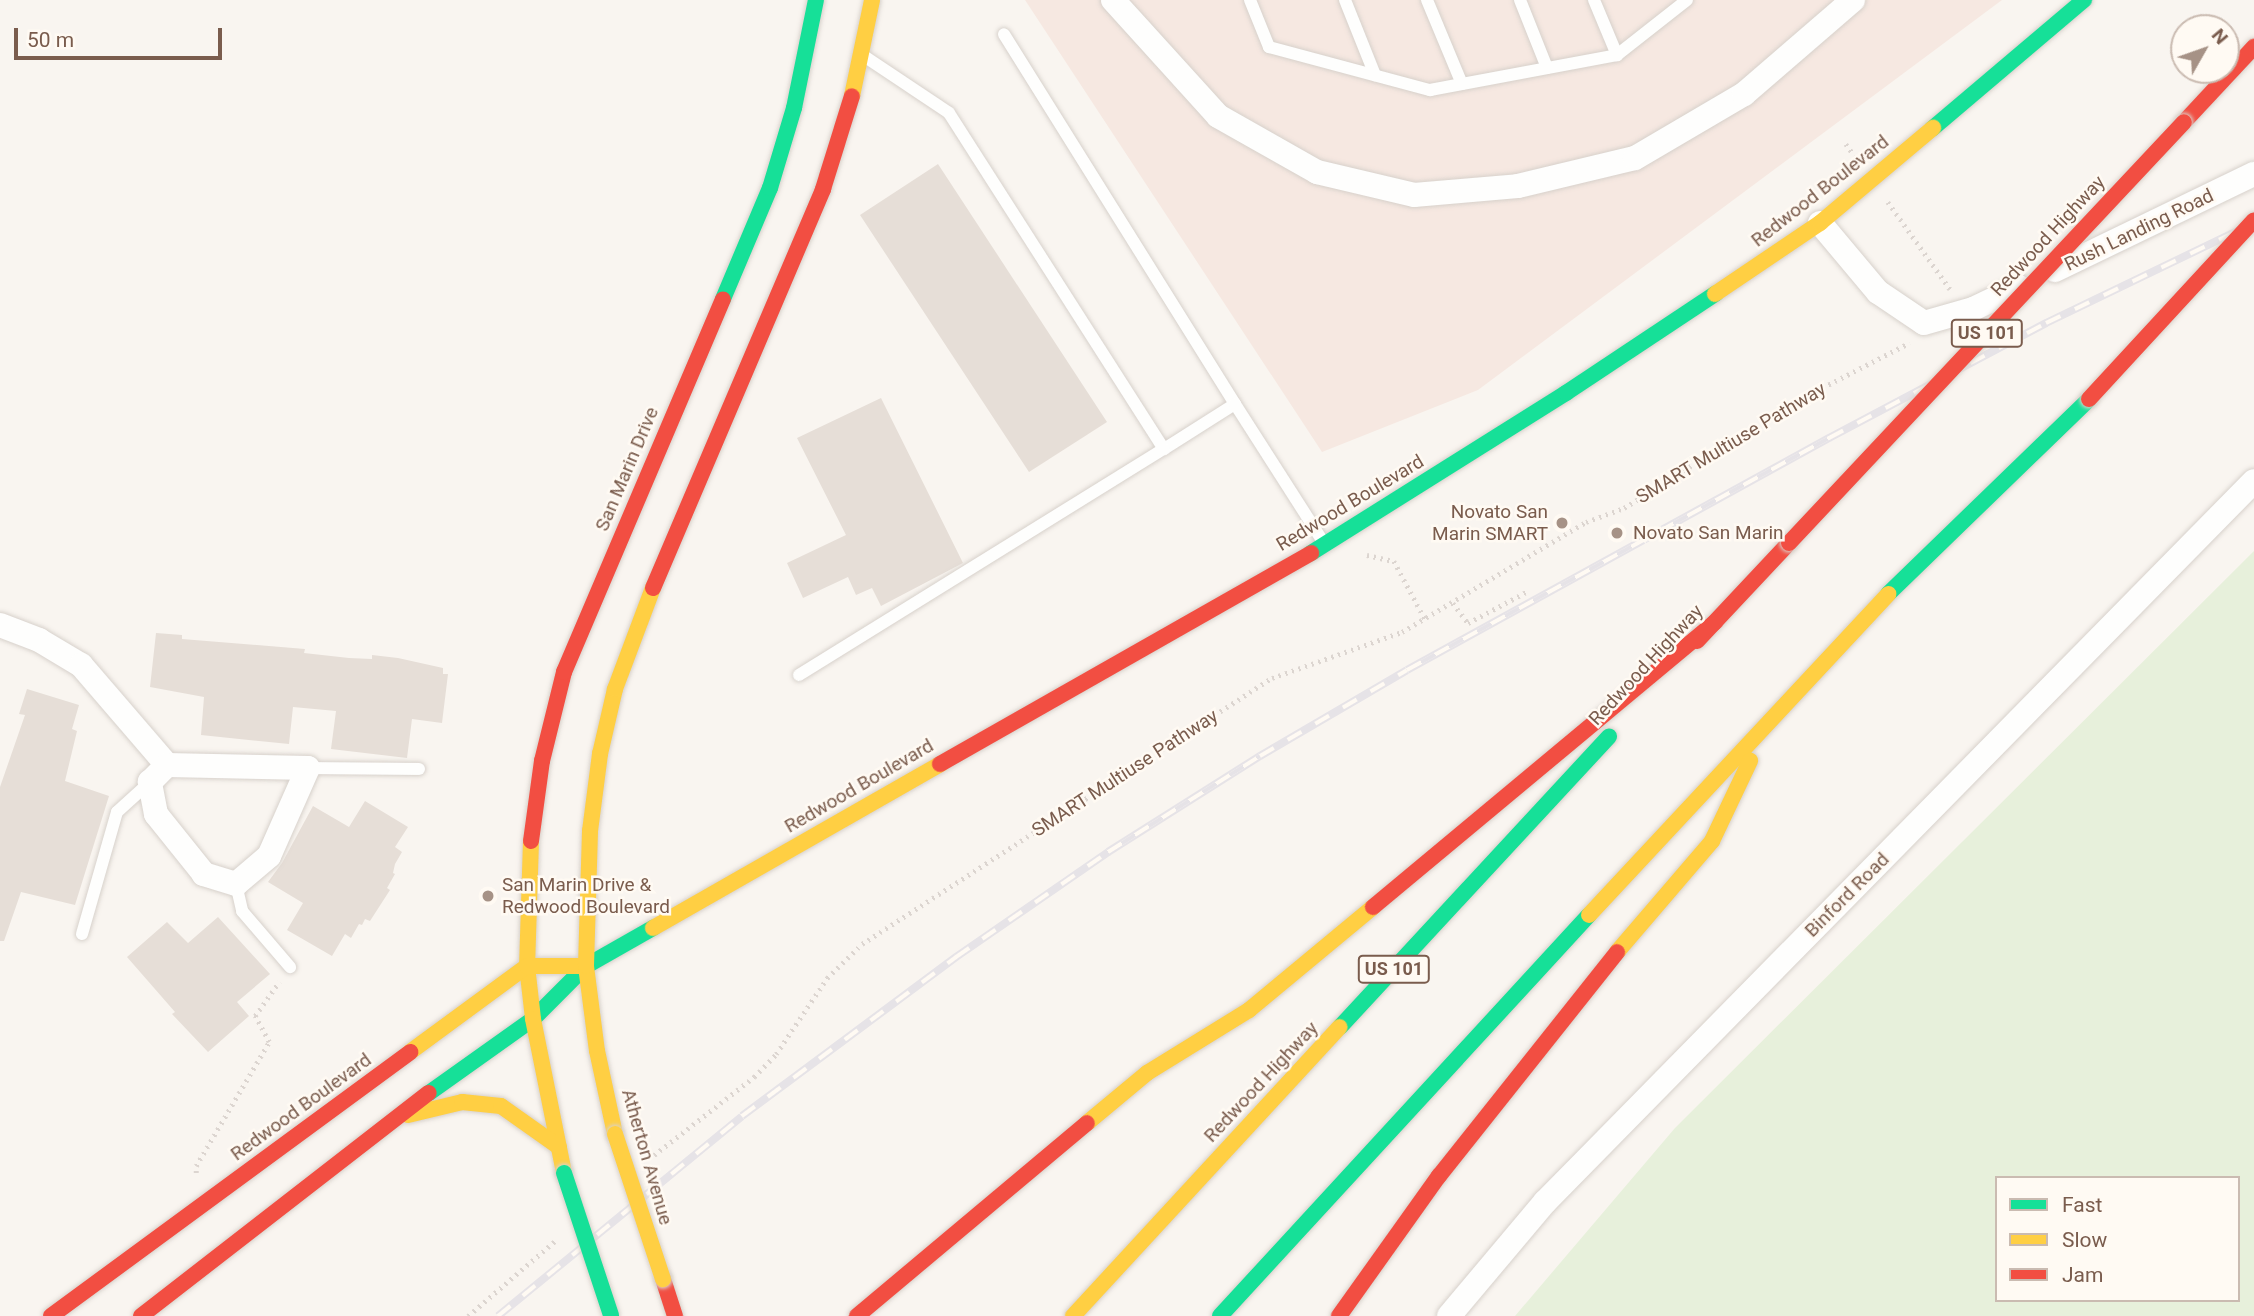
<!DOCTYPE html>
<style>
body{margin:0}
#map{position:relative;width:2254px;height:1316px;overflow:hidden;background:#f9f5f0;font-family:Roboto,sans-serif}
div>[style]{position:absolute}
.commercial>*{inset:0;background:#f6e8e1}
.green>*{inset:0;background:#e7f0db}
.building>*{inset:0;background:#e6ded7}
.path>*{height:4.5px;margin-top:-2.25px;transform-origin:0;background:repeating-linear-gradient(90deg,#dcd5d0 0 2px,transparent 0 7px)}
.roads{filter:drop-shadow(0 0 2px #d7d1cb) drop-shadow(0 0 2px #d7d1cb)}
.lane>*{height:12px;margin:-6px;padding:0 6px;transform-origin:6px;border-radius:6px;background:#fefefd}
.street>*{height:24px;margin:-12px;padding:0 12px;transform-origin:12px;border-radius:12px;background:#fefefd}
.fast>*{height:16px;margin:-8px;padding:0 8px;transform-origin:8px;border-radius:8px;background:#16e098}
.slow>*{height:16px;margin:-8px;padding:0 8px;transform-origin:8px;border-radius:8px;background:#ffcf43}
.jam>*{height:16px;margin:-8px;padding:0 8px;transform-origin:8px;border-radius:8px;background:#f24e42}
.rail>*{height:8px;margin-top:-4px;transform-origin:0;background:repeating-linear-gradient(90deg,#fffaf3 0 16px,#e6e3e7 0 32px);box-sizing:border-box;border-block:2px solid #e6e3e7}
.bridges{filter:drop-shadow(0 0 2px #d9d2cb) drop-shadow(0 0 2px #d9d2cb)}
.fast-bridge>*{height:16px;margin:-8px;padding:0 8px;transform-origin:8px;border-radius:8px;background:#16e098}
.slow-bridge>*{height:16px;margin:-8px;padding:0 8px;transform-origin:8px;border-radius:8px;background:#ffcf43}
.jam-bridge>*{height:16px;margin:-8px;padding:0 8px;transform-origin:8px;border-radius:8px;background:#f24e42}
.dots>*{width:19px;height:19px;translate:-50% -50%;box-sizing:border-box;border:4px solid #fffaf3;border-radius:50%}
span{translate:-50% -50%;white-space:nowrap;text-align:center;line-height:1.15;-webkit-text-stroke:5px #fffaf3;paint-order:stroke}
.shield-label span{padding:2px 5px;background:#fffaf3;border:2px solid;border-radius:5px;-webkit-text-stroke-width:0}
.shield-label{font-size:18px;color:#7a5c4d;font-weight:700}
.street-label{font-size:19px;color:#7a5c4d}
.poi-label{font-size:19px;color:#7a5c4d}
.right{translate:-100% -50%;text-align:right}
.left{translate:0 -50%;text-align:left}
.legend{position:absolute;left:1995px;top:1176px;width:245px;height:126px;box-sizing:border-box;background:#fffaf3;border:2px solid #cabbb1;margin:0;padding:9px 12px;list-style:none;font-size:21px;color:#7a5c4d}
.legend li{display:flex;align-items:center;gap:14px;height:35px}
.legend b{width:35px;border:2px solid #cabbb1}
.north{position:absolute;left:2170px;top:14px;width:70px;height:70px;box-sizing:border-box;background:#fffaf3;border:2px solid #cabbb1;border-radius:50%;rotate:50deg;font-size:19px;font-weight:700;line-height:28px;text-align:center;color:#7a5c4d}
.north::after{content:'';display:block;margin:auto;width:24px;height:32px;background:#a69286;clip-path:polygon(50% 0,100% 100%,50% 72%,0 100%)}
.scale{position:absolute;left:14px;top:28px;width:208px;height:32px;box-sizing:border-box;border:4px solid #7a5c4d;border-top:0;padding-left:9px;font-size:21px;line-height:24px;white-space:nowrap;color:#7a5c4d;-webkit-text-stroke:5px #fffaf3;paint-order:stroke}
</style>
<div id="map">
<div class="commercial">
<div style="clip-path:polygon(1025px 0,2002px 0,1478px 390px,1322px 452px)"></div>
</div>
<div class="green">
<div style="clip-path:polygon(evenodd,2254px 551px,2254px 1316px,1515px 1316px,1675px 1128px,2254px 551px,1997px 1178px,2238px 1178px,2238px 1300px,1997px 1300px,1997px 1178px)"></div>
</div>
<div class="building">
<div style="clip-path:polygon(938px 164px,1107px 422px,1029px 472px,860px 215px)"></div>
<div style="clip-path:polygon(881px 398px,963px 563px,881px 606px,872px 588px,856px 595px,848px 577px,803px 598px,787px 563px,846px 535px,797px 438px)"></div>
<div style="clip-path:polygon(156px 633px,182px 635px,182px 639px,305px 649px,304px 653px,349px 658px,372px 659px,372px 655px,398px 658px,443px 668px,443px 674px,448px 674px,442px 723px,412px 719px,407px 758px,331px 749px,336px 711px,293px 707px,289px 744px,201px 735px,204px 697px,150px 687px)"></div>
<div style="clip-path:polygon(27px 689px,79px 705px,72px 729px,77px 731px,65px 781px,109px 796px,75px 905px,21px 892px,4px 941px,0 941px,0 787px,25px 715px,19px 714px)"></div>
<div style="clip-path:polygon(365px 801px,408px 827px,395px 847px,402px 852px,395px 864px,393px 873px,395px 874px,387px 888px,390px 890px,370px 921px,365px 919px,362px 925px,359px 924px,351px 938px,345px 934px,332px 956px,287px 930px,303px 903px,268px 882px,282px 863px,313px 806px,349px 827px)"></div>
<div style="clip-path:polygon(218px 917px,270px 974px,237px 1002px,249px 1016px,208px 1052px,172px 1014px,175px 1012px,127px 957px,167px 922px,188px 943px)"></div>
</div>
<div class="path">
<div style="left:1846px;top:144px;width:14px;rotate:54deg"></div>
<div style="left:1888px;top:202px;width:107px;rotate:54.5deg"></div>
<div style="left:1367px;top:555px;width:28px;rotate:13deg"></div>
<div style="left:1394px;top:561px;width:66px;rotate:61.9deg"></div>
<div style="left:1453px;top:603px;width:25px;rotate:53deg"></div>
<div style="left:1468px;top:623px;width:68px;rotate:-28.1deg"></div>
<div style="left:654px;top:1155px;width:127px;rotate:-38deg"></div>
<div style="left:754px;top:1077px;width:32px;rotate:-46deg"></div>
<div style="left:776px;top:1054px;width:92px;rotate:-56.1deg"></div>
<div style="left:827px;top:978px;width:49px;rotate:-44.2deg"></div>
<div style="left:862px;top:944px;width:489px;rotate:-33deg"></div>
<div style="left:1272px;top:678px;width:138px;rotate:-19.5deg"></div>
<div style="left:1402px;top:632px;width:214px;rotate:-30.9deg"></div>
<div style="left:1586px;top:522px;width:40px;rotate:-20.2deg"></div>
<div style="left:1624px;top:508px;width:190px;rotate:-32.1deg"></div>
<div style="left:1785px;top:407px;width:140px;rotate:-27.3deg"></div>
<div style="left:196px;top:1173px;width:7px;rotate:-90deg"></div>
<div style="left:196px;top:1166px;width:144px;rotate:-59.5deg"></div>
<div style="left:269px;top:1042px;width:30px;rotate:-118deg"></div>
<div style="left:255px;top:1016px;width:42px;rotate:-54.8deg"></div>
<div style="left:468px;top:1316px;width:115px;rotate:-40.8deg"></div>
</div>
<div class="roads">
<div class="lane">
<div style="left:1250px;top:0;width:51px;rotate:68deg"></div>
<div style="left:1269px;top:47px;width:167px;rotate:15deg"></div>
<div style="left:1430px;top:90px;width:190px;rotate:-10.6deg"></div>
<div style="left:1617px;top:55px;width:89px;rotate:-38.2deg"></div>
<div style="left:1345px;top:0;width:81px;rotate:68.2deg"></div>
<div style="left:1427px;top:0;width:91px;rotate:67.4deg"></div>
<div style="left:1520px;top:0;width:73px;rotate:68.3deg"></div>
<div style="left:1594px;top:0;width:60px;rotate:67.3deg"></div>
<div style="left:864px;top:56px;width:102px;rotate:33.8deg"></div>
<div style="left:949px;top:113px;width:399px;rotate:57.4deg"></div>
<div style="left:1164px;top:449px;width:84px;rotate:-32.4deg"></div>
<div style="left:1235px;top:404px;width:436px;rotate:-122deg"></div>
<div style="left:1235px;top:404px;width:167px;rotate:57.4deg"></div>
<div style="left:799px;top:675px;width:429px;rotate:-31.8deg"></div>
<div style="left:308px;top:768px;width:111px;rotate:0.5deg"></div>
<div style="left:236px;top:884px;width:28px;rotate:77deg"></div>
<div style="left:242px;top:911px;width:74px;rotate:49.4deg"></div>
<div style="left:82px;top:934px;width:127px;rotate:-74deg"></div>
<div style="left:117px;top:812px;width:45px;rotate:-42.3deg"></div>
</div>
<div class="street">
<div style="left:1113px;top:0;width:156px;rotate:47.8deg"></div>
<div style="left:1218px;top:116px;width:114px;rotate:29.5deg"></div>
<div style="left:1317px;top:172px;width:100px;rotate:13.3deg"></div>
<div style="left:1414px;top:195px;width:104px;rotate:-4.9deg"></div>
<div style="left:1518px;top:186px;width:120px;rotate:-13.5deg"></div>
<div style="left:1635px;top:158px;width:126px;rotate:-30.4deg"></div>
<div style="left:1744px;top:94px;width:144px;rotate:-40.8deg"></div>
<div style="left:1820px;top:223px;width:90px;rotate:50deg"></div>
<div style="left:1878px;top:292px;width:55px;rotate:34deg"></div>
<div style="left:1924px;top:323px;width:51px;rotate:-15.9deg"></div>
<div style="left:1973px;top:309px;width:51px;rotate:-25.6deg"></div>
<div style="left:2055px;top:270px;width:221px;rotate:-25.8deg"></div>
<div style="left:0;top:625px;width:42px;rotate:21deg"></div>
<div style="left:39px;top:640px;width:49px;rotate:30.8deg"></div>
<div style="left:81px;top:665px;width:132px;rotate:49.3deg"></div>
<div style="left:167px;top:765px;width:141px;rotate:1.2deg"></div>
<div style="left:308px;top:768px;width:96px;rotate:113.9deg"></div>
<div style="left:269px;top:856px;width:43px;rotate:139.7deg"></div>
<div style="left:236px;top:884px;width:34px;rotate:-163deg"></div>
<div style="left:204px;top:874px;width:77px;rotate:-128.7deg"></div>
<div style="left:156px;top:814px;width:33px;rotate:-101deg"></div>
<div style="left:150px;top:782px;width:24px;rotate:-45deg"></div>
<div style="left:1449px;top:1316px;width:149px;rotate:-49.9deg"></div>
<div style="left:1545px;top:1202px;width:1011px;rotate:-45.48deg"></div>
</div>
<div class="fast">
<div style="left:1933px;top:128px;width:198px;rotate:-40.3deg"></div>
<div style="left:723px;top:299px;width:121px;rotate:-67.1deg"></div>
<div style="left:770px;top:188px;width:84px;rotate:-73.3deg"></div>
<div style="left:794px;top:108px;width:110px;rotate:-78.5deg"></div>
<div style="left:1311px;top:553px;width:301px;rotate:-32.1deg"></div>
<div style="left:1566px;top:393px;width:179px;rotate:-33.6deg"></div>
<div style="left:1888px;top:594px;width:280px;rotate:-44.1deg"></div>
<div style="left:1340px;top:1027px;width:396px;rotate:-47.2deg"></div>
<div style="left:429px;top:1093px;width:128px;rotate:-35.4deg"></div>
<div style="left:533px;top:1019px;width:75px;rotate:-45deg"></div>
<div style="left:586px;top:966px;width:77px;rotate:-29.6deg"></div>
<div style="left:1220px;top:1316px;width:545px;rotate:-47.38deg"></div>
</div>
<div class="slow">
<div style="left:852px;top:96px;width:98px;rotate:-78.2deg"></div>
<div style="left:1715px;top:294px;width:127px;rotate:-34.1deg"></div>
<div style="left:1820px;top:223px;width:148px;rotate:-40.1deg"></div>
<div style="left:531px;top:841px;width:125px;rotate:91.8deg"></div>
<div style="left:527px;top:966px;width:53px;rotate:83.5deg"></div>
<div style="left:533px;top:1019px;width:157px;rotate:78.6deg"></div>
<div style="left:1589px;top:915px;width:439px;rotate:-47deg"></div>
<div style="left:653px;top:928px;width:331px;rotate:-29.7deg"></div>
<div style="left:1617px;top:952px;width:146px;rotate:-49.4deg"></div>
<div style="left:1712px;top:841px;width:89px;rotate:-64.6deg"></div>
<div style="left:410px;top:1052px;width:145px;rotate:-36.3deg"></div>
<div style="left:527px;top:966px;width:59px"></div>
<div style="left:408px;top:1115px;width:56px;rotate:-13.5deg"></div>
<div style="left:462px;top:1102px;width:39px;rotate:6deg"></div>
<div style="left:501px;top:1106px;width:71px;rotate:35.3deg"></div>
<div style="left:1087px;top:1123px;width:78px;rotate:-39.8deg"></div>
<div style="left:1147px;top:1073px;width:120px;rotate:-31.7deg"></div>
<div style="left:1249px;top:1010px;width:161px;rotate:-39.7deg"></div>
<div style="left:615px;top:1134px;width:85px;rotate:-102.2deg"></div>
<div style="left:597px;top:1051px;width:86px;rotate:-97.4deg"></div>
<div style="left:586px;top:966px;width:135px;rotate:-88.3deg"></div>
<div style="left:590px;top:831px;width:78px;rotate:-82.6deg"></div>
<div style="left:600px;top:754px;width:67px;rotate:-77deg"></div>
<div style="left:615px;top:689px;width:108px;rotate:-69.4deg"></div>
<div style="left:1073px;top:1316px;width:393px;rotate:-47.3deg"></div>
</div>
<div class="jam">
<div style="left:2184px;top:122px;width:103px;rotate:-47deg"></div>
<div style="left:653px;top:588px;width:434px;rotate:-66.9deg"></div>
<div style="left:823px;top:189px;width:97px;rotate:-72.7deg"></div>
<div style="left:1697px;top:641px;width:134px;rotate:-46.8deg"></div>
<div style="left:940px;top:764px;width:427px;rotate:-29.6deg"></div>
<div style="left:531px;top:841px;width:81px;rotate:-82.2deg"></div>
<div style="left:542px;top:761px;width:92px;rotate:-76.1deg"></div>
<div style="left:564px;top:672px;width:405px;rotate:-66.9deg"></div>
<div style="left:1373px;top:907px;width:445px;rotate:-39.8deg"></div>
<div style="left:663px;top:1279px;width:39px;rotate:72deg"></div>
<div style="left:51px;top:1316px;width:446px;rotate:-36.3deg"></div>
<div style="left:141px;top:1316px;width:364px;rotate:-37.8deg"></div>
<div style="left:857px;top:1316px;width:300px;rotate:-40deg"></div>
<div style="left:1339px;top:1316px;width:172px;rotate:-54.5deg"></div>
<div style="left:1439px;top:1176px;width:286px;rotate:-51.5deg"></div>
</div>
</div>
<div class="rail">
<div style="left:498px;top:1316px;width:315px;rotate:-39.3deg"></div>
<div style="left:742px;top:1116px;width:267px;rotate:-36.6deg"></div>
<div style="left:956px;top:957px;width:185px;rotate:-34.6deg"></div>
<div style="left:1108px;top:852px;width:180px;rotate:-32.3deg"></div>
<div style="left:1260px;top:756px;width:170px;rotate:-30.3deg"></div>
<div style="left:1407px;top:670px;width:482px;rotate:-28.8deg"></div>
<div style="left:1829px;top:438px;width:246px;rotate:-27.9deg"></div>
<div style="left:2046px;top:323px;width:231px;rotate:-25.7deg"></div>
</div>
<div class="bridges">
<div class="fast-bridge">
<div style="left:564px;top:1173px;width:150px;rotate:71.7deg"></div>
</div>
<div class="slow-bridge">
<div style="left:615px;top:1134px;width:153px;rotate:71.7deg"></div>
</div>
<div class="jam-bridge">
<div style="left:2089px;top:399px;width:243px;rotate:-47.3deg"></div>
<div style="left:1789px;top:543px;width:577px;rotate:-46.82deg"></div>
</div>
</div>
<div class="dots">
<div style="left:1562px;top:523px;background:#a69286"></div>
<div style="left:1617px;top:533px;background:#a69286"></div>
<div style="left:488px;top:896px;background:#a69286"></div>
</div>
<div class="shield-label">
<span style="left:1987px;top:333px">US 101</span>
<span style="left:1394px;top:969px">US 101</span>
</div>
<div class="street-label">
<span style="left:1820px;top:191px;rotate:-38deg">Redwood Boulevard</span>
<span style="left:2139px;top:230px;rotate:-26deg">Rush Landing Road</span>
<span style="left:2048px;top:236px;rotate:-47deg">Redwood Highway</span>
<span style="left:1731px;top:443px;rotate:-31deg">SMART Multiuse Pathway</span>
<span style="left:627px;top:469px;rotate:-67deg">San Marin Drive</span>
<span style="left:1350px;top:503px;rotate:-31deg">Redwood Boulevard</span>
<span style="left:1646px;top:665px;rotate:-47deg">Redwood Highway</span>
<span style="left:1125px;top:773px;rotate:-33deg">SMART Multiuse Pathway</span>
<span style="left:859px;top:786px;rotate:-30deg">Redwood Boulevard</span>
<span style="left:1847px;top:895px;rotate:-45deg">Binford Road</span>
<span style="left:1261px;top:1082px;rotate:-47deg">Redwood Highway</span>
<span style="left:301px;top:1107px;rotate:-36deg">Redwood Boulevard</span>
<span style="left:647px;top:1157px;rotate:74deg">Atherton Avenue</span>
</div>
<div class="poi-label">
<span class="right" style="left:1548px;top:523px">Novato San<br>Marin SMART</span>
<span class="left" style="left:1633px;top:533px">Novato San Marin</span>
<span class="left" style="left:502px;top:896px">San Marin Drive &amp;<br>Redwood Boulevard</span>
</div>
<ul class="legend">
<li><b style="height:9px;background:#16e098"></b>Fast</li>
<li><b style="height:9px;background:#ffcf43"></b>Slow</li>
<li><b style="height:9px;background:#f24e42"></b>Jam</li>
</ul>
<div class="north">N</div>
<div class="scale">50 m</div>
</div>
